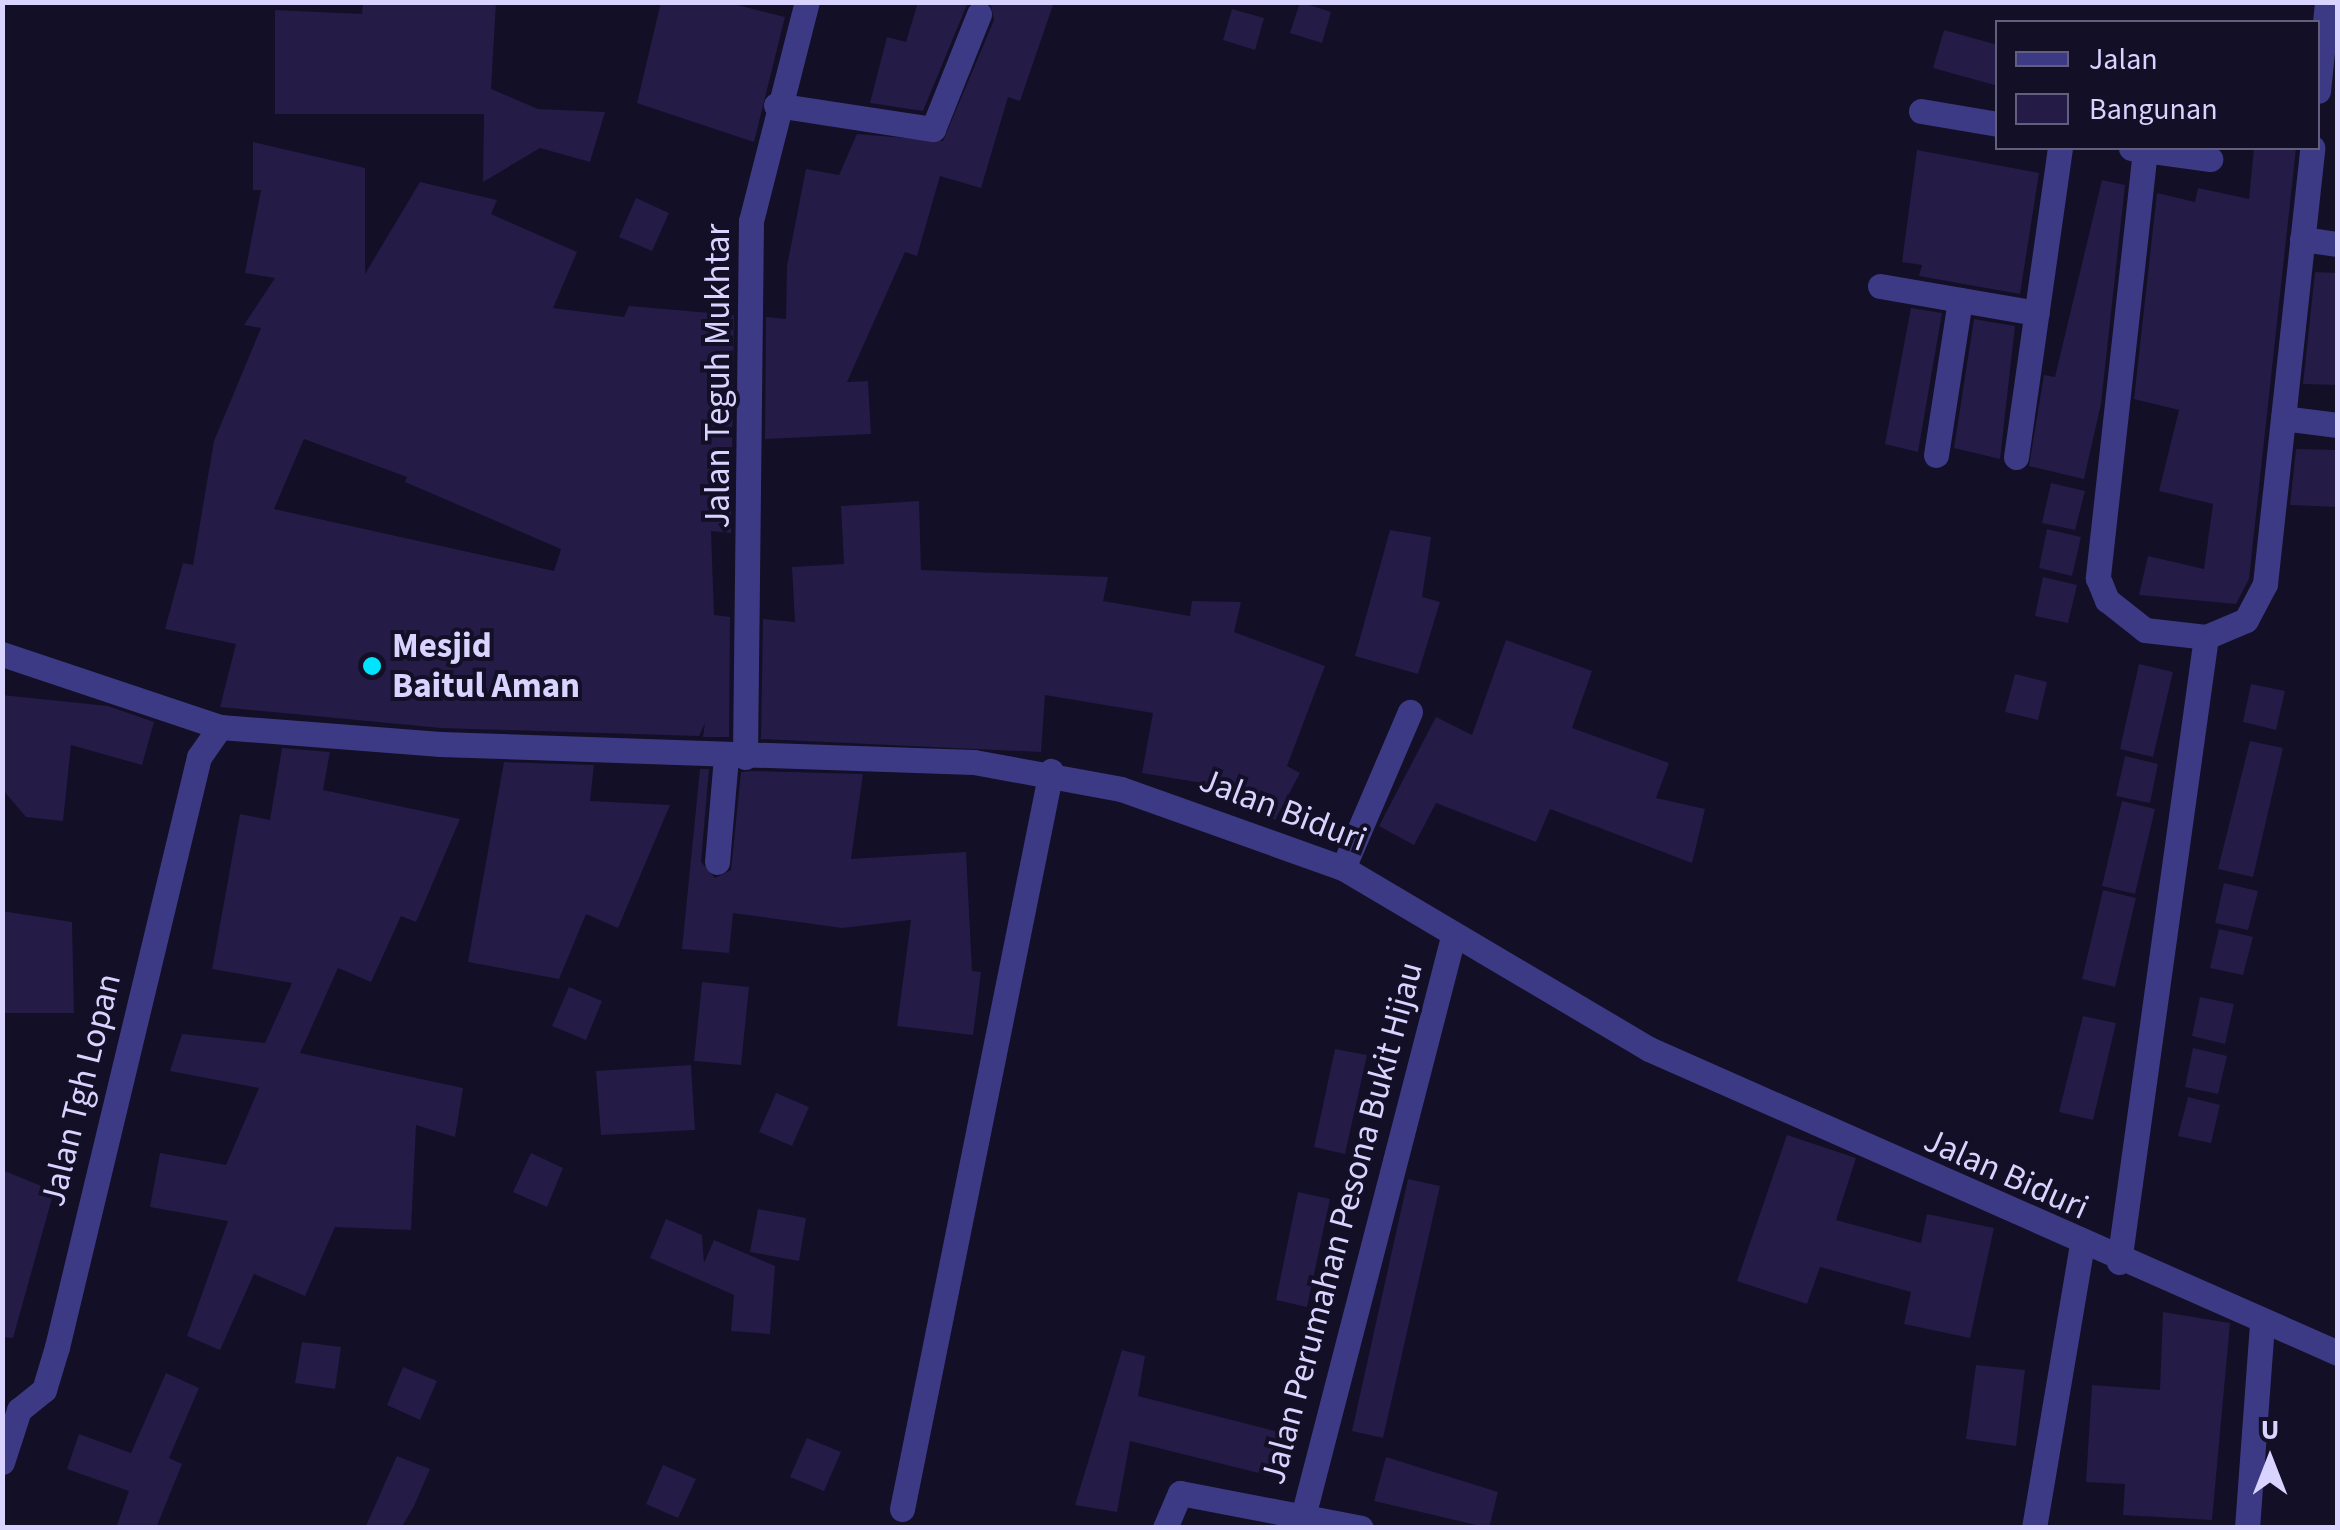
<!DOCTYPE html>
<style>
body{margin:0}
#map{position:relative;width:2340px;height:1530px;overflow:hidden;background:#130f26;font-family:"Source Sans 3",sans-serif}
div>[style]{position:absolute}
.building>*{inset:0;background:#241b47}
.minor>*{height:25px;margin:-12.5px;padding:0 12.5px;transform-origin:12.5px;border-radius:12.5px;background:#3d3a85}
.dots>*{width:28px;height:28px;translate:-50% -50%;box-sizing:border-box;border:5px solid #130f26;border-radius:50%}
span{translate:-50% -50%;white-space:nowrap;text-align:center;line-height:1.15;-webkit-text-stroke:8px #130f26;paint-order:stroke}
.street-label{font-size:35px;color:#d9d4ff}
.poi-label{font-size:35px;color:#d9d4ff;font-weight:700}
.left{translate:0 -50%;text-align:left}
.frame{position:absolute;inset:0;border:5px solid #d9d4ff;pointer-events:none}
.legend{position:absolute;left:1995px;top:20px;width:325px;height:130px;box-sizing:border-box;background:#130f26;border:2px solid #625e7d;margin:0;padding:12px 18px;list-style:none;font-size:30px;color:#d9d4ff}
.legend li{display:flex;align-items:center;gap:20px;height:50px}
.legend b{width:50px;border:2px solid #625e7d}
.north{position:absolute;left:2220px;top:1410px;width:100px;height:100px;-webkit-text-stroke:8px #130f26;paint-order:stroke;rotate:0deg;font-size:28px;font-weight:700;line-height:40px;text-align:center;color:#d9d4ff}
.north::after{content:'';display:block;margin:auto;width:35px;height:45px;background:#d9d4ff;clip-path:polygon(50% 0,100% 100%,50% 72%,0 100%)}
</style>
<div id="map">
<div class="building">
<div style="clip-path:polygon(363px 2px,496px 2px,491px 89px,538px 109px,605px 112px,590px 162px,540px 148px,483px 182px,484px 114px,275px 114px,275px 10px,362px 14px)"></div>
<div style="clip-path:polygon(661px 2px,725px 2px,785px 17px,754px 142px,637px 103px)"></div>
<div style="clip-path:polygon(918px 2px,968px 2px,923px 111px,870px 103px,887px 37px,906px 42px)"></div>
<div style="clip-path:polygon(990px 2px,1054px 2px,1020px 101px,1008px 97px,981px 188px,940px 176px,917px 256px,905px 252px,847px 382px,868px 381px,871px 434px,765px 439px,766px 317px,786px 319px,787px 266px,806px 169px,839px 175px,857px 134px,943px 141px,994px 20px)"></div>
<div style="clip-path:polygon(1300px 2px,1331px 12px,1322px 43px,1290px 33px)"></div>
<div style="clip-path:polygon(1232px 9px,1264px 18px,1255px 50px,1223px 40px)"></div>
<div style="clip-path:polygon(1944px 30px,1998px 45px,1998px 86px,1933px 68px)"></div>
<div style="clip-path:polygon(evenodd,253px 142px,365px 168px,365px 274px,420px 182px,497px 200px,491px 214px,577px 252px,553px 308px,624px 317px,629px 306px,734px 315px,731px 533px,711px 531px,714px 615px,730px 617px,729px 737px,703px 737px,705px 723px,699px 736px,441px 728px,220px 707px,236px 644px,165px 629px,183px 563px,193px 565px,214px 441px,261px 328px,244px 325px,275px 278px,245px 273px,261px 190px,253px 190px,253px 142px,304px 439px,407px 477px,405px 482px,561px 549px,554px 571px,274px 509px,304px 439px)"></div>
<div style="clip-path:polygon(2254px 148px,2296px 148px,2249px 579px,2236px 604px,2139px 595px,2148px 556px,2204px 569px,2213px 504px,2159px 491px,2179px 410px,2134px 399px,2157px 193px,2195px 202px,2198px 188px,2249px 199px)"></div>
<div style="clip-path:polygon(1917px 150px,2039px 173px,2020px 294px,1919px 276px,1922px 265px,1902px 262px)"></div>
<div style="clip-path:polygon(2102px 180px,2125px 185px,2101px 404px,2084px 479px,2029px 466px,2044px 375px,2055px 377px)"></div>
<div style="clip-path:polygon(636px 198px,669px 213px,652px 251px,619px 237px)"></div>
<div style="clip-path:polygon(2315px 272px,2338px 273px,2338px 385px,2303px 384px)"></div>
<div style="clip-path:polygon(1911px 308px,1942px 313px,1918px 452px,1885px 444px)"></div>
<div style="clip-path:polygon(1974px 319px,2015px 326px,2000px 459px,1954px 448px)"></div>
<div style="clip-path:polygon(2296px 449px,2338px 450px,2338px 507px,2290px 505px)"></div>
<div style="clip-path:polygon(2051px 483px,2085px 491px,2075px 530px,2042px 523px)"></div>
<div style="clip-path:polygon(919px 501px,921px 570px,1108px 577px,1103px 601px,1190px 616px,1192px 601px,1241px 602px,1234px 632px,1325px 666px,1287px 766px,1300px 773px,1275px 820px,1202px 783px,1142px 773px,1153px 713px,1045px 695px,1041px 752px,761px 739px,763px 619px,795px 622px,792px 567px,844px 564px,841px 506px)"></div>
<div style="clip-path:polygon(2047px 529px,2081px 537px,2072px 576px,2039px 568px)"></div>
<div style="clip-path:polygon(1390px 530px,1431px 537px,1422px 597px,1440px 602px,1418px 674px,1355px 656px)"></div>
<div style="clip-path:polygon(2043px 577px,2077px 585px,2068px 623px,2035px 616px)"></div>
<div style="clip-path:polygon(1506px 640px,1592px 671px,1572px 728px,1669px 763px,1656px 798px,1705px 809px,1692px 863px,1550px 809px,1536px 842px,1436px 803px,1414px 845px,1379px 826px,1436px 717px,1472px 735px)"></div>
<div style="clip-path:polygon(2139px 664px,2173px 672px,2153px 757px,2120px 749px)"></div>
<div style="clip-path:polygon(2015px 674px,2047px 682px,2038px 720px,2005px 712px)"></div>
<div style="clip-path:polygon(2251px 684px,2285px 691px,2276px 730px,2243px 722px)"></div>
<div style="clip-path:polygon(2px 695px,108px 706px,154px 722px,142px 765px,71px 745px,63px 821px,26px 817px,2px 789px)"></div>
<div style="clip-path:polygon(2250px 741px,2283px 748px,2253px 877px,2218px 869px)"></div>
<div style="clip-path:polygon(282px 748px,330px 752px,323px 790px,460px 819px,416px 922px,401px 916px,371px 982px,338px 968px,300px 1053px,463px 1088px,455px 1137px,416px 1125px,411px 1230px,335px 1227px,305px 1296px,254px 1274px,220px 1350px,187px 1336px,228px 1221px,150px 1207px,160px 1153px,226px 1165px,259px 1088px,170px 1071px,182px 1034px,265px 1043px,292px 983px,212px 969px,240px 814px,270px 820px)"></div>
<div style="clip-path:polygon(2125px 756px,2158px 764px,2150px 803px,2116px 796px)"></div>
<div style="clip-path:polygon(504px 762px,594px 765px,590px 801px,670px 805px,618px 928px,586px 914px,559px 979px,468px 962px)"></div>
<div style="clip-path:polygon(700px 769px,709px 769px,701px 862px,715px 878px,731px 870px,741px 772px,753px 771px,863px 774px,851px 859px,966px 852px,972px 971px,981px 972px,973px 1035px,897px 1026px,911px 920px,842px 928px,733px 913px,729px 953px,682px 949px)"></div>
<div style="clip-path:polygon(2122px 801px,2155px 809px,2135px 894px,2102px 886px)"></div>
<div style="clip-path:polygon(2224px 883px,2258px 891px,2248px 930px,2215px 923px)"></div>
<div style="clip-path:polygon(2103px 890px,2136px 898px,2115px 987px,2082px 979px)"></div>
<div style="clip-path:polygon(2px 911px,72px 922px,74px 1013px,2px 1013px)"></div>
<div style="clip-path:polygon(2219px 929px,2253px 937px,2243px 975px,2210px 968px)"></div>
<div style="clip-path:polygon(702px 982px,749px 987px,741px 1065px,694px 1061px)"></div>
<div style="clip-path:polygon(569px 987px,602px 1001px,586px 1040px,552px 1026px)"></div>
<div style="clip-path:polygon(2200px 997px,2234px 1004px,2225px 1044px,2192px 1036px)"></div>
<div style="clip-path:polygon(2083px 1016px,2116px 1023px,2093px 1120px,2059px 1112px)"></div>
<div style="clip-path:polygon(2193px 1048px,2227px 1056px,2218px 1094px,2185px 1087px)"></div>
<div style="clip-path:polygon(1335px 1049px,1367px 1055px,1345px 1154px,1314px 1147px)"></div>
<div style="clip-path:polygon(691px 1065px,695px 1130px,601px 1135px,596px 1071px)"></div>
<div style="clip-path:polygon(776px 1093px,809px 1107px,792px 1146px,759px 1132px)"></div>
<div style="clip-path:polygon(2188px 1097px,2220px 1105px,2211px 1143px,2178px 1136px)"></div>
<div style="clip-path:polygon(1787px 1135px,1856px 1158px,1836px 1220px,1921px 1243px,1927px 1214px,1994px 1228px,1970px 1338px,1904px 1324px,1911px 1292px,1820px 1267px,1807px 1304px,1737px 1281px)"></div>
<div style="clip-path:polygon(531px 1153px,563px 1168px,547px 1207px,513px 1192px)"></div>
<div style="clip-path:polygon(2px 1170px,54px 1191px,13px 1338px,2px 1337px)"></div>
<div style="clip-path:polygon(1408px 1179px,1440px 1186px,1383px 1438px,1352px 1431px)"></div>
<div style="clip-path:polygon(1298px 1192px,1330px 1199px,1307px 1307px,1276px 1300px)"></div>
<div style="clip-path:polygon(758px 1209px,806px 1218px,799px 1261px,750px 1252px)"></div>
<div style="clip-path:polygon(666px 1219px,702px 1235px,704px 1263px,714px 1240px,775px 1266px,770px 1334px,731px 1331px,734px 1295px,650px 1258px)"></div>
<div style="clip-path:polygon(2163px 1312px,2230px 1323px,2212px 1520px,2123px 1515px,2125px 1484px,2086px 1482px,2092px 1385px,2160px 1390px)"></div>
<div style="clip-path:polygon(302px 1342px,341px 1347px,335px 1389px,295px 1383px)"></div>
<div style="clip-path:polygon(1122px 1350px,1145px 1356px,1138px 1396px,1283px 1433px,1271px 1476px,1130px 1441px,1117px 1512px,1075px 1505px)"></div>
<div style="clip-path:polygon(1976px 1365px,2025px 1370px,2016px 1446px,1966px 1439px)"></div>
<div style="clip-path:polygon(403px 1367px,437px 1381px,420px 1420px,387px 1405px)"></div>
<div style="clip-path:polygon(166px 1373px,199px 1388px,169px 1458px,182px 1464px,156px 1528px,116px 1528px,129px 1491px,67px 1469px,79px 1434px,131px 1453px)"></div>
<div style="clip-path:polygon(807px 1438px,841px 1452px,824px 1491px,790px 1477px)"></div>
<div style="clip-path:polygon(397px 1456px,430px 1469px,413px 1508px,401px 1528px,365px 1528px)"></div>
<div style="clip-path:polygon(1386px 1457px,1498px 1492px,1489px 1528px,1374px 1501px)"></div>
<div style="clip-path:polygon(663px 1465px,696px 1479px,678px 1518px,646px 1504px)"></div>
</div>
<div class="minor">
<div style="left:2318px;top:91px;width:89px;rotate:-84.2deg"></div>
<div style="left:776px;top:105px;width:159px;rotate:8.7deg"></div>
<div style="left:933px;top:129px;width:124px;rotate:-68.2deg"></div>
<div style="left:1921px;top:111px;width:78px;rotate:9.6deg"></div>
<div style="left:2131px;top:148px;width:14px;rotate:8deg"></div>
<div style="left:2145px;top:150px;width:431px;rotate:96.3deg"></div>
<div style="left:2098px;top:578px;width:24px;rotate:68deg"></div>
<div style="left:2107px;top:600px;width:48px;rotate:38.3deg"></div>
<div style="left:2145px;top:630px;width:61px;rotate:6.5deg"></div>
<div style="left:2206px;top:637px;width:43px;rotate:-23deg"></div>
<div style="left:2246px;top:620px;width:41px;rotate:-62.2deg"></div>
<div style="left:2265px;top:584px;width:439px;rotate:-83.8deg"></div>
<div style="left:2145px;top:150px;width:66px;rotate:7.9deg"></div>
<div style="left:2302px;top:239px;width:36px;rotate:8deg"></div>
<div style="left:1880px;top:286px;width:159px;rotate:9.8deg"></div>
<div style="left:2283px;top:418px;width:55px;rotate:7.3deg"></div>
<div style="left:1936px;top:455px;width:157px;rotate:-81.2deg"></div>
<div style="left:2016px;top:457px;width:312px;rotate:-81.9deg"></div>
<div style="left:2px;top:654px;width:230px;rotate:18.5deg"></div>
<div style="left:220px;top:727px;width:221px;rotate:4.4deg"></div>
<div style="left:440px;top:744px;width:534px;rotate:1.93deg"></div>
<div style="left:974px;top:762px;width:149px;rotate:10.4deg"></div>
<div style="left:1121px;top:789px;width:236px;rotate:19.6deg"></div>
<div style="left:1343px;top:868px;width:356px;rotate:30.6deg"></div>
<div style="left:1649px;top:1049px;width:753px;rotate:23.81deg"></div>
<div style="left:745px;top:757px;width:536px;rotate:-89.36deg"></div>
<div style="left:751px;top:221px;width:226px;rotate:-75.7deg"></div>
<div style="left:717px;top:862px;width:106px;rotate:-85.1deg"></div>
<div style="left:1343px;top:868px;width:170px;rotate:-66.8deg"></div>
<div style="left:2119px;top:1262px;width:631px;rotate:-82.08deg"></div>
<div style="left:2px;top:1462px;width:55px;rotate:-71.9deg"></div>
<div style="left:19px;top:1410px;width:32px;rotate:-39deg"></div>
<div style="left:44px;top:1390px;width:45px;rotate:-73.2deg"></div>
<div style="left:57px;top:1347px;width:607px;rotate:-76.47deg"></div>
<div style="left:199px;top:757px;width:37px;rotate:-55deg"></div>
<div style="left:902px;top:1509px;width:753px;rotate:-78.59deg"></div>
<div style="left:1165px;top:1528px;width:38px;rotate:-67deg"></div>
<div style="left:1180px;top:1493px;width:184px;rotate:10.9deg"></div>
<div style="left:1300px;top:1528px;width:610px;rotate:-75.49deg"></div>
<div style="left:2034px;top:1528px;width:287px;rotate:-80.4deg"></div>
<div style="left:2247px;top:1528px;width:205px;rotate:-85.8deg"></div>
</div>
<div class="dots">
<div style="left:372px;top:666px;background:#00e5ff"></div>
</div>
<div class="street-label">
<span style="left:718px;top:376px;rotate:-90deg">Jalan Teguh Mukhtar</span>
<span style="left:1283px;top:810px;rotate:21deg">Jalan Biduri</span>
<span style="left:81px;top:1090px;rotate:-76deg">Jalan Tgh Lopan</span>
<span style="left:2006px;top:1174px;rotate:24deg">Jalan Biduri</span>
<span style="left:1342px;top:1223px;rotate:-75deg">Jalan Perumahan Pesona Bukit Hijau</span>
</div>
<div class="poi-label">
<span class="left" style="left:392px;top:666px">Mesjid<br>Baitul Aman</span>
</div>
<div class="frame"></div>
<ul class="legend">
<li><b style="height:12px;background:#3d3a85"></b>Jalan</li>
<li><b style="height:28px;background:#241b47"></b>Bangunan</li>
</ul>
<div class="north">U</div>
</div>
